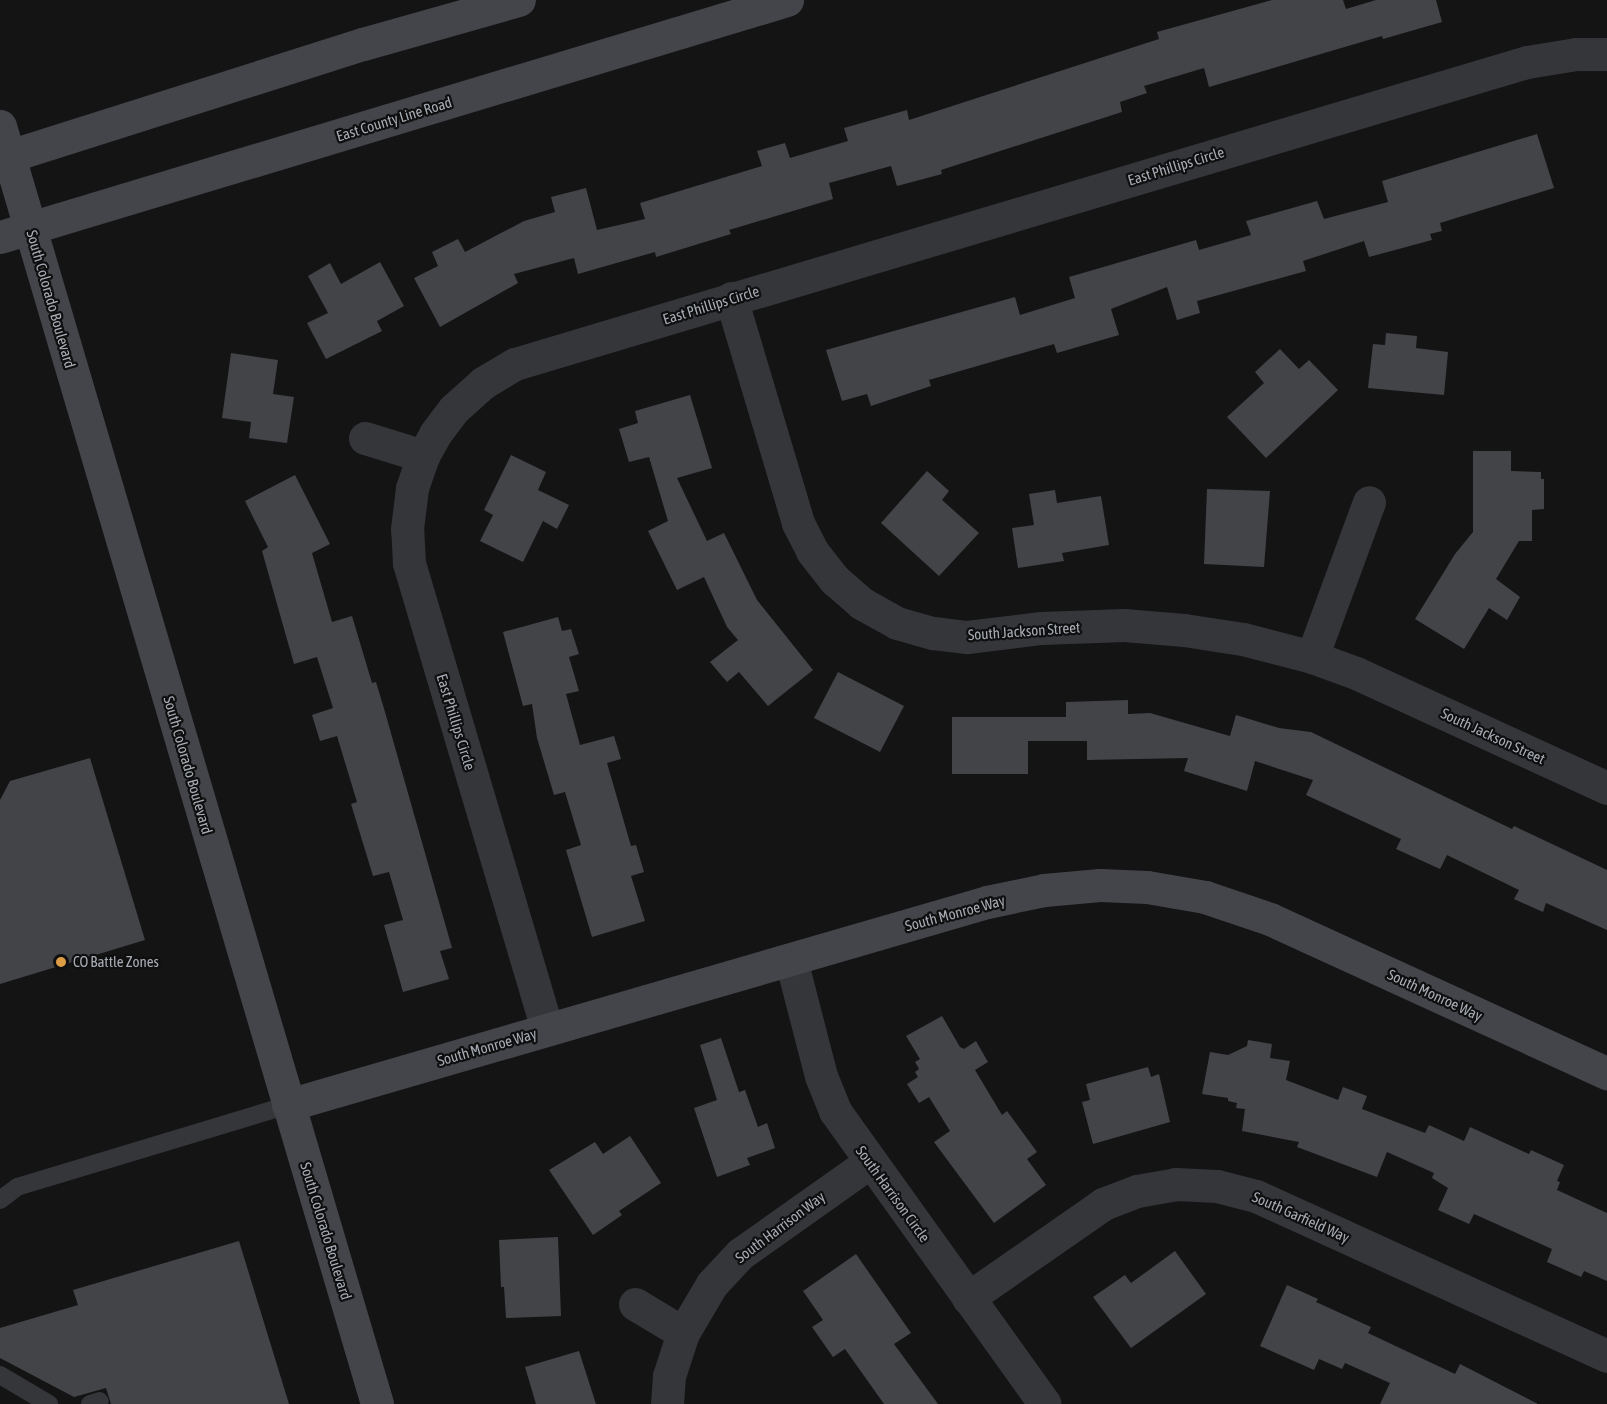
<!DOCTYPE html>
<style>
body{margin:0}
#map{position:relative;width:1607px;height:1404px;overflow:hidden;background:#141415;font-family:"Asap Condensed",sans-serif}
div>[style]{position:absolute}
.building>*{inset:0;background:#434448}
.lane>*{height:18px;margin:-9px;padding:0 9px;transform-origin:9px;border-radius:9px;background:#35363a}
.street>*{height:33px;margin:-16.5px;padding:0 16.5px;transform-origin:16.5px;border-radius:16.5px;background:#35363a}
.secondary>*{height:33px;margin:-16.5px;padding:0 16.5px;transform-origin:16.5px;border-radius:16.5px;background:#43454a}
.dots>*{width:16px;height:16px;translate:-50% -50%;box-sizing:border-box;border:3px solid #0f0f10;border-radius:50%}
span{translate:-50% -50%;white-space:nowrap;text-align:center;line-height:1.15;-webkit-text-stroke:4.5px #0f0f10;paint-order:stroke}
.street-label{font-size:15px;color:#a7acb4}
.poi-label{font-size:15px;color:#a7acb4}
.left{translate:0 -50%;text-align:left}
</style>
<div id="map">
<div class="building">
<div style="clip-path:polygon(1272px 0,1343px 0,1346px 9px,1376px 0,1436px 0,1442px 22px,1383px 39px,1382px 36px,1209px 87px,1204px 68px,1144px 86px,1147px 93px,1120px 102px,1122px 112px,941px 170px,942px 174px,897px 186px,891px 166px,829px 183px,833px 199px,729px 230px,731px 234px,656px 257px,655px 252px,578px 274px,574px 258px,514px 274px,518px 283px,440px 327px,414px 278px,438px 266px,432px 252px,458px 239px,465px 252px,524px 221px,555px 212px,551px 197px,586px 188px,597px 230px,645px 219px,640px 203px,762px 166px,757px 151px,785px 143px,790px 158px,848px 141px,844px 128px,907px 110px,909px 120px,1159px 39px,1157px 32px)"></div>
<div style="clip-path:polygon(1537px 134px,1554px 188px,1440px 223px,1442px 231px,1430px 234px,1432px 240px,1369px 257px,1364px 241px,1303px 261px,1306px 271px,1197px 301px,1200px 313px,1177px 320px,1167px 287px,1111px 309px,1119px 335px,1057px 353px,1054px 344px,929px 380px,931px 386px,871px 406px,867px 394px,842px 401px,826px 350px,1015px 297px,1020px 315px,1075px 298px,1069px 277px,1196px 240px,1199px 250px,1251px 235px,1246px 221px,1317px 201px,1324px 219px,1388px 202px,1382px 181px)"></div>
<div style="clip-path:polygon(380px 262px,404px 306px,377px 321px,382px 331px,326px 359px,307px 323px,328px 313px,308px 276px,330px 263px,341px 284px)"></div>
<div style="clip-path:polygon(1386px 333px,1417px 336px,1416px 348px,1448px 352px,1444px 395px,1368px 388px,1373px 344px,1385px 345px)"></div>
<div style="clip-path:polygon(1280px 349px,1299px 369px,1309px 360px,1338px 390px,1266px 458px,1227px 417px,1264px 383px,1255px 372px)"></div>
<div style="clip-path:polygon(231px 353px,278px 360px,273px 394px,294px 397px,287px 443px,249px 438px,251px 422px,222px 418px)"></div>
<div style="clip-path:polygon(690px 395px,712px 468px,677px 478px,707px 541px,724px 533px,757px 600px,813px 670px,768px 706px,739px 672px,727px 682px,710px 662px,738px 640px,727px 627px,704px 577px,677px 590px,648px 531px,668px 521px,649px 457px,629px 462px,619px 429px,638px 423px,635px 411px)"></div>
<div style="clip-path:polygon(1473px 451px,1511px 451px,1511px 471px,1541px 472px,1541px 479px,1544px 479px,1544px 509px,1532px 510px,1532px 541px,1519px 541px,1496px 579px,1520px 597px,1507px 620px,1489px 608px,1464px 649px,1415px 619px,1455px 554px,1473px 532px)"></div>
<div style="clip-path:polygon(511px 455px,546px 472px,538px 490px,569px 505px,557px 529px,543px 521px,523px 562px,480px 541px,493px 515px,484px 510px)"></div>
<div style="clip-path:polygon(927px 471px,949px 491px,942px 500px,979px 533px,939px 576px,881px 523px)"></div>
<div style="clip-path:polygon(295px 475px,330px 544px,312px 553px,332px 622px,352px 616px,372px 683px,376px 682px,385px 712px,452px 948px,440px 951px,449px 979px,403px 992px,384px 925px,403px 920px,389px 872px,373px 876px,351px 804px,357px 802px,337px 736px,320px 741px,312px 715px,333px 708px,317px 657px,294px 664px,262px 551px,268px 547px,245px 501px)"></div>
<div style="clip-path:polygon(1207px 489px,1270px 491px,1264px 567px,1204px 564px)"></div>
<div style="clip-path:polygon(1055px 490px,1057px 503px,1101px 496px,1109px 545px,1062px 553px,1064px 561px,1018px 568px,1012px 528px,1034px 525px,1029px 494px)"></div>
<div style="clip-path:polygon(558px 617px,562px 631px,571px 629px,579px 654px,569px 657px,579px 691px,566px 694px,580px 745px,614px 736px,621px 759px,607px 763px,631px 846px,636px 845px,644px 872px,631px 876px,645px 921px,592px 937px,566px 850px,581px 845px,565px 792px,554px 795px,537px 738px,532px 704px,523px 706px,503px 632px)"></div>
<div style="clip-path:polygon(838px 672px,904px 706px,880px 752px,814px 718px)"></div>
<div style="clip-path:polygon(1128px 700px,1128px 714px,1150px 713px,1230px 736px,1236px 715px,1279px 728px,1311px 732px,1512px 829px,1514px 826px,1607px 870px,1607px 930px,1546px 903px,1543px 912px,1514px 899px,1519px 890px,1447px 855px,1440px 869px,1396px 849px,1401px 839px,1306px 795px,1313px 780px,1255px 761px,1247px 791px,1184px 771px,1188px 758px,1087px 760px,1087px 741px,1028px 741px,1028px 774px,952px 774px,952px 717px,1066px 717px,1066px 702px)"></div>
<div style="clip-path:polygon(90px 758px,145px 940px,0 984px,0 800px,10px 781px)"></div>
<div style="clip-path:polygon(942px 1016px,960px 1047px,964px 1049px,976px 1041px,988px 1062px,975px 1070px,1002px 1115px,1007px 1111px,1037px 1152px,1027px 1159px,1046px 1185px,994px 1223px,934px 1142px,950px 1131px,929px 1097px,919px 1103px,907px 1084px,918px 1077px,915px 1072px,919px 1069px,915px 1062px,920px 1059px,906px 1036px)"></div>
<div style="clip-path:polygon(721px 1038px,739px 1092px,745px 1090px,758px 1127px,767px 1123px,775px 1148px,747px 1158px,750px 1165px,717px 1177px,694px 1108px,717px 1100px,700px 1045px)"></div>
<div style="clip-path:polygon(1248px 1040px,1272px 1044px,1270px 1058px,1290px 1061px,1286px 1080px,1338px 1100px,1343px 1087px,1367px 1096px,1362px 1109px,1425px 1133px,1429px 1125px,1464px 1141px,1470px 1127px,1529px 1154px,1531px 1150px,1564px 1165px,1557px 1181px,1560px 1182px,1557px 1190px,1607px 1213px,1607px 1281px,1584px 1271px,1581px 1277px,1547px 1262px,1552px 1249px,1474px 1214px,1469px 1224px,1438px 1210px,1448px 1188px,1432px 1178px,1434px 1173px,1387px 1152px,1377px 1177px,1297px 1147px,1299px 1142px,1242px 1131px,1245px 1109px,1236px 1108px,1237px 1103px,1228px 1101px,1228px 1098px,1202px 1094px,1210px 1052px,1228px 1055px,1247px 1046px)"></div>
<div style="clip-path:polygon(1148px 1067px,1151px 1077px,1159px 1074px,1170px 1122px,1093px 1144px,1082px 1102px,1090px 1100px,1086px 1084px)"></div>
<div style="clip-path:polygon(630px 1136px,661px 1183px,619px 1211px,622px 1215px,593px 1235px,549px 1170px,595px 1142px,603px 1154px)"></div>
<div style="clip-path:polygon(558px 1237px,561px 1316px,506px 1318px,504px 1287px,501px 1287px,499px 1240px)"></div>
<div style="clip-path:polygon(239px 1241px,289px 1404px,111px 1404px,106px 1388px,74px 1397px,0 1358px,0 1328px,78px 1305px,73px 1290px)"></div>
<div style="clip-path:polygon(1175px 1251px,1206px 1294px,1131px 1348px,1093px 1297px,1125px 1275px,1131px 1283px)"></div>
<div style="clip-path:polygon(856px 1254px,911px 1333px,894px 1344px,938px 1404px,884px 1404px,845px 1349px,833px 1357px,812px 1327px,823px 1320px,803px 1291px)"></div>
<div style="clip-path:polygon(1287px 1285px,1318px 1299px,1316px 1302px,1371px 1327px,1368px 1333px,1455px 1374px,1460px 1364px,1538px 1404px,1380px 1404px,1390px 1383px,1345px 1363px,1342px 1369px,1319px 1359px,1314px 1370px,1260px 1346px)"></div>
<div style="clip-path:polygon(579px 1351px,596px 1404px,536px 1404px,525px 1367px)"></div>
</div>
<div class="lane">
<div style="left:0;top:1200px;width:21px;rotate:-37deg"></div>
<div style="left:17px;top:1187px;width:283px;rotate:-16.8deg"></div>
<div style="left:0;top:1375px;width:57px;rotate:30.6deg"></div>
<div style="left:90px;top:1404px;width:10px;rotate:-17deg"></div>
</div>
<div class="street">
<div style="left:731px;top:298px;width:235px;rotate:73.4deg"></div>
<div style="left:798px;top:523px;width:31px;rotate:63deg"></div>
<div style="left:812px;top:551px;width:37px;rotate:52deg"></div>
<div style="left:835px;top:580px;width:35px;rotate:41deg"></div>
<div style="left:861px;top:603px;width:41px;rotate:29.1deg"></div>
<div style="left:897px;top:623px;width:37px;rotate:16deg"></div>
<div style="left:933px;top:633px;width:34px;rotate:7deg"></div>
<div style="left:967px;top:637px;width:75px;rotate:-6.9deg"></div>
<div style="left:1041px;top:628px;width:83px;rotate:-2.1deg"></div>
<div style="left:1124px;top:625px;width:60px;rotate:4.8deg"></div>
<div style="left:1184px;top:630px;width:60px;rotate:8.7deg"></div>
<div style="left:1243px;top:639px;width:71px;rotate:14.6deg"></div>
<div style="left:1312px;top:657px;width:47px;rotate:20deg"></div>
<div style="left:1356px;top:673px;width:276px;rotate:24.6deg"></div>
<div style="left:365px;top:438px;width:61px;rotate:17.2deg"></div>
<div style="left:1312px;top:657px;width:165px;rotate:-69.8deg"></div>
<div style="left:791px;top:960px;width:120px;rotate:75.5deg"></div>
<div style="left:821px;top:1076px;width:38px;rotate:68deg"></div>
<div style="left:835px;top:1111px;width:360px;rotate:54.4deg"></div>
<div style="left:547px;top:1029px;width:486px;rotate:-106.5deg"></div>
<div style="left:409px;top:563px;width:34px;rotate:-93deg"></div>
<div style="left:407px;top:529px;width:41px;rotate:-83deg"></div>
<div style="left:412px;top:488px;width:34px;rotate:-71deg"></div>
<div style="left:423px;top:456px;width:25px;rotate:-61deg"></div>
<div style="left:435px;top:434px;width:31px;rotate:-53deg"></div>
<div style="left:454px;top:409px;width:39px;rotate:-42deg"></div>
<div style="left:483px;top:383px;width:37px;rotate:-31deg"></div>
<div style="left:515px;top:364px;width:1056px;rotate:-16.62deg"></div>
<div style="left:1527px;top:62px;width:50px;rotate:-9.3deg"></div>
<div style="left:1576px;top:54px;width:31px"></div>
<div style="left:968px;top:1298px;width:165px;rotate:-34.8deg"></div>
<div style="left:1103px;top:1204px;width:36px;rotate:-21deg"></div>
<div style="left:1137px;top:1191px;width:39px;rotate:-10deg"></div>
<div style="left:1175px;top:1184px;width:42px;rotate:2.7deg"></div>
<div style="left:1217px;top:1186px;width:40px;rotate:14.4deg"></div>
<div style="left:1256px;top:1196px;width:386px;rotate:24.5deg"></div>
<div style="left:635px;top:1304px;width:56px;rotate:31.1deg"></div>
<div style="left:667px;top:1404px;width:28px;rotate:-86deg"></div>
<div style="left:669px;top:1376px;width:45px;rotate:-72deg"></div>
<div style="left:683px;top:1333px;width:57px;rotate:-59.4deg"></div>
<div style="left:712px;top:1284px;width:41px;rotate:-47deg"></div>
<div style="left:740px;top:1254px;width:159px;rotate:-35.3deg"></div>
</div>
<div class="secondary">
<div style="left:0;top:126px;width:1332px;rotate:73.56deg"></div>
<div style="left:0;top:159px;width:381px;rotate:-17.6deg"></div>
<div style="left:363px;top:44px;width:162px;rotate:-15.8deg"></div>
<div style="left:0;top:237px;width:822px;rotate:-16.76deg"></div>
<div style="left:288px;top:1105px;width:728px;rotate:-16.19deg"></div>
<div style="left:987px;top:902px;width:58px;rotate:-11.9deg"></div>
<div style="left:1044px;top:890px;width:56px;rotate:-5.1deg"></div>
<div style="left:1100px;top:885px;width:47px;rotate:2.4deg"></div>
<div style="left:1147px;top:887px;width:59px;rotate:9.8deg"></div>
<div style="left:1205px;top:897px;width:69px;rotate:18.7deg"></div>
<div style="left:1270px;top:919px;width:371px;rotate:24.6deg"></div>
</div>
<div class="dots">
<div style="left:61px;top:962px;background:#dd9d44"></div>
</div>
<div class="street-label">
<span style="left:394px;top:119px;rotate:-17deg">East County Line Road</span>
<span style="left:1176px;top:166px;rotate:-17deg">East Phillips Circle</span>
<span style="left:51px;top:299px;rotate:74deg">South Colorado Boulevard</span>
<span style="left:711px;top:305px;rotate:-17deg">East Phillips Circle</span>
<span style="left:1024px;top:631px;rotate:-4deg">South Jackson Street</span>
<span style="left:456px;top:722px;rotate:73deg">East Phillips Circle</span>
<span style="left:1493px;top:736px;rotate:25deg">South Jackson Street</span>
<span style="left:188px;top:765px;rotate:74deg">South Colorado Boulevard</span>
<span style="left:955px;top:913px;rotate:-15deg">South Monroe Way</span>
<span style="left:1435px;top:995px;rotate:25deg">South Monroe Way</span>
<span style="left:487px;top:1047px;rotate:-16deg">South Monroe Way</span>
<span style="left:893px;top:1194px;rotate:54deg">South Harrison Circle</span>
<span style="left:1301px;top:1217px;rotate:24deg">South Garfield Way</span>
<span style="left:780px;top:1227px;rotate:-37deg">South Harrison Way</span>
<span style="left:326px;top:1231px;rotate:73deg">South Colorado Boulevard</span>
</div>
<div class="poi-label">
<span class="left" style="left:73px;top:962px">CO Battle Zones</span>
</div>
</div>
